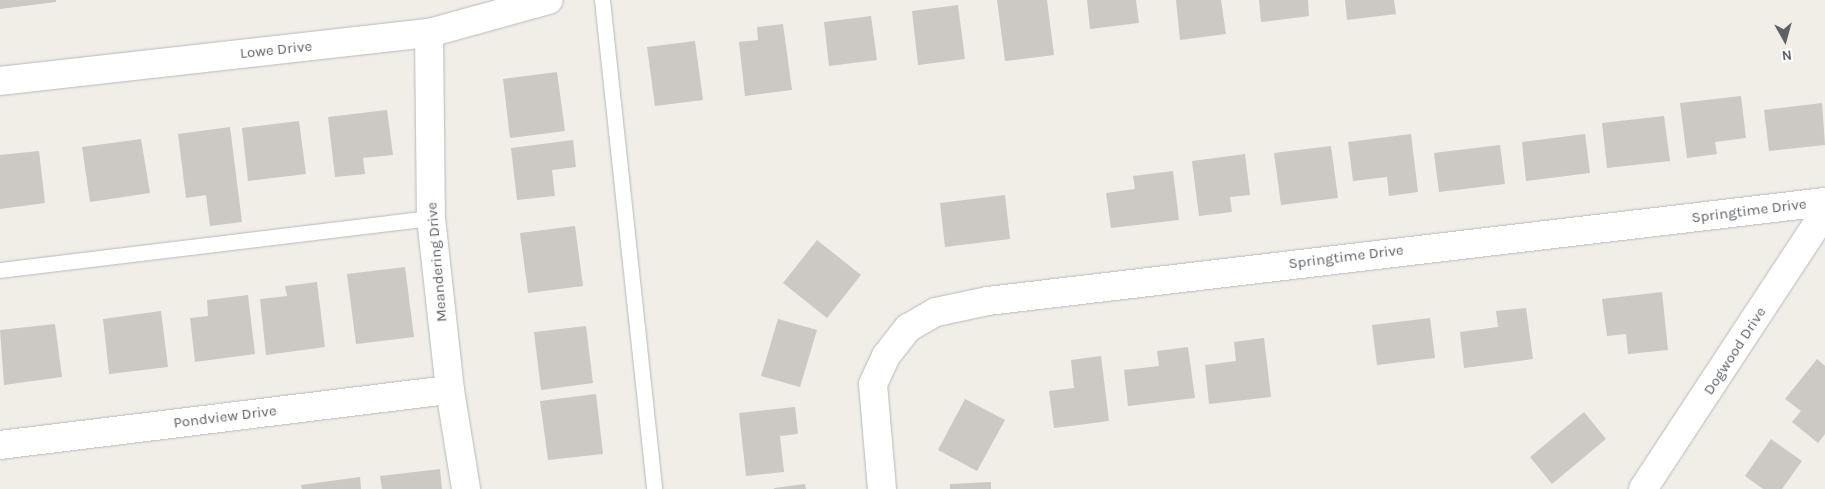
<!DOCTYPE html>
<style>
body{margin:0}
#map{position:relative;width:1825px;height:489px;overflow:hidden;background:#f0eee6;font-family:Karla,sans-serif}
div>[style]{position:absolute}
.building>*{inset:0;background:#ccc8c3}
.roads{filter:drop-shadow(0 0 1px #b6b9bd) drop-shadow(0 0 1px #b6b9bd)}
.service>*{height:15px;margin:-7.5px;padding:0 7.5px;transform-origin:7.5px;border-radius:7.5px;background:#fff}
.minor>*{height:28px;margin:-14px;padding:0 14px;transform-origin:14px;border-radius:14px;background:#fff}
.tertiary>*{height:28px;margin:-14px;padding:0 14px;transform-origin:14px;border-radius:14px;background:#fff}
span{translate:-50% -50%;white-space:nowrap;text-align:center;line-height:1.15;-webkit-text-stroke:4px #fff;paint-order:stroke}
.street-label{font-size:15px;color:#5e6267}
.north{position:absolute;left:1760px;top:15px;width:50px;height:50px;-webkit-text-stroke:4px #fff;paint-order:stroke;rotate:173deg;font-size:14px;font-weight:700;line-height:20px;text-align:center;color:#5e6267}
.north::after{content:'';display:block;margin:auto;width:18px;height:22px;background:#5e6267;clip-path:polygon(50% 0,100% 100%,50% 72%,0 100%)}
</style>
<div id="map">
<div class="building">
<div style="clip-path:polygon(0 0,56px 0,56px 2px,0 9px)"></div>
<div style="clip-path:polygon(997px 0,1047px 0,1054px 55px,1005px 61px)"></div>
<div style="clip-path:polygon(1087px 0,1136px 0,1139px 23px,1090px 29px)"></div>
<div style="clip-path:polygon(1176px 0,1221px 0,1226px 34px,1180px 40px)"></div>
<div style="clip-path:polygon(1259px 0,1308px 0,1309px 16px,1261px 22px)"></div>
<div style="clip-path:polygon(1345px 0,1394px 0,1396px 14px,1347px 20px)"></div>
<div style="clip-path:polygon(958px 5px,965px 59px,918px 65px,912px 11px)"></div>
<div style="clip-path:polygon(871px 16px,877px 60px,829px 66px,824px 22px)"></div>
<div style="clip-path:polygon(783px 24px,792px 90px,745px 96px,739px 42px,758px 40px,757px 27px)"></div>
<div style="clip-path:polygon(695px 41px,703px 100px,655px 106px,647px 47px)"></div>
<div style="clip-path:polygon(557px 72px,565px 131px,510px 138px,503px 79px)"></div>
<div style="clip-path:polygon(1741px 96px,1746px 138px,1715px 142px,1717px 154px,1687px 158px,1680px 103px)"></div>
<div style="clip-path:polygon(1822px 103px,1825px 145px,1769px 151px,1764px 110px)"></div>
<div style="clip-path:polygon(387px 110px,393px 155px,363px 158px,365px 174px,335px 177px,328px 117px)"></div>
<div style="clip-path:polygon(1664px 116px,1670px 161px,1607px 168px,1602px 123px)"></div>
<div style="clip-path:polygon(299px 121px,306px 174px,248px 181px,242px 128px)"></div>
<div style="clip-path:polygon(230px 127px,242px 222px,210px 226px,206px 195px,186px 198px,178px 134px)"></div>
<div style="clip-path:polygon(1411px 134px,1418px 192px,1389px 196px,1387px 177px,1353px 181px,1348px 142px)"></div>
<div style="clip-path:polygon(1585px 134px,1590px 173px,1526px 181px,1522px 142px)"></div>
<div style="clip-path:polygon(141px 139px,150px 193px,90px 202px,82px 147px)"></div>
<div style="clip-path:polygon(573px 140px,576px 167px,552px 170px,555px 196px,517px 200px,511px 148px)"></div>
<div style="clip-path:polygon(1500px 145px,1505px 184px,1439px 192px,1434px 153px)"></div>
<div style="clip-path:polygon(1331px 146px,1338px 198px,1281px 205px,1274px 153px)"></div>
<div style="clip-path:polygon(39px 151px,45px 203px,0 209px,0 155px)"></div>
<div style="clip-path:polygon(1245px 154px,1250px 195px,1230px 197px,1232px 212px,1199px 216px,1192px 161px)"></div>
<div style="clip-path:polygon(1173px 171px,1179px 220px,1111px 228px,1106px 193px,1135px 189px,1133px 176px)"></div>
<div style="clip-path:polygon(1005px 195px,1010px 239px,945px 247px,940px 203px)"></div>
<div style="clip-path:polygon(575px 226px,583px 286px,528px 293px,520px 233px)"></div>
<div style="clip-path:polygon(817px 240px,861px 275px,827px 318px,783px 283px)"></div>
<div style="clip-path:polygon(405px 267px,414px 337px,356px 344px,347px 274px)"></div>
<div style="clip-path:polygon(317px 282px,325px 347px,266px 355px,260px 299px,287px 296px,285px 286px)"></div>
<div style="clip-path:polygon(1662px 292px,1668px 350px,1628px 354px,1626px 334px,1607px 336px,1602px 299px)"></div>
<div style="clip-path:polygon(248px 295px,255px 354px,195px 362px,190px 318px,208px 316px,207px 300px)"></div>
<div style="clip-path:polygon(1526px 308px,1533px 359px,1464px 368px,1460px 332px,1498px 327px,1496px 311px)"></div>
<div style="clip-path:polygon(161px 311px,168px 367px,109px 374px,103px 319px)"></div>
<div style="clip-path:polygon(1430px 318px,1435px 358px,1377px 365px,1372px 325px)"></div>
<div style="clip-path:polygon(778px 319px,817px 330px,800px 387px,761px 376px)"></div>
<div style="clip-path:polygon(55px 324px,62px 377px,4px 385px,0 330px)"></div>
<div style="clip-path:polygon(586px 326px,593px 383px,541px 390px,534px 332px)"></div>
<div style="clip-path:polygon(1264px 338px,1271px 397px,1209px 404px,1205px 365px,1236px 361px,1234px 342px)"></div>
<div style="clip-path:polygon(1188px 347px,1195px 398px,1128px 406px,1124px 370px,1159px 366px,1157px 351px)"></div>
<div style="clip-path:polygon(1101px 356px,1109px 421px,1054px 428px,1049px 391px,1074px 388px,1071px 360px)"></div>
<div style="clip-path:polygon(1817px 359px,1825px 366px,1825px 434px,1818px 443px,1792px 422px,1801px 411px,1785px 399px)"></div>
<div style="clip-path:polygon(596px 394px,603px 454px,548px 460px,540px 401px)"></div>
<div style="clip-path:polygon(965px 399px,1005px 420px,977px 471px,938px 450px)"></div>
<div style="clip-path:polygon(795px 407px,798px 434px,780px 436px,784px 472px,746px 476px,739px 413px)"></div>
<div style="clip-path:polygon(1584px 412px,1606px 439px,1552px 484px,1530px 457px)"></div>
<div style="clip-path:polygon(1771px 439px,1802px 461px,1782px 489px,1763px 489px,1745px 476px)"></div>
<div style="clip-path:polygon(440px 469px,442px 489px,382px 489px,380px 476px)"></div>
<div style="clip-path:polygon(360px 477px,361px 489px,302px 489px,301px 485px)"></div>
<div style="clip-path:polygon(991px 482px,991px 489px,950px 489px,950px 484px)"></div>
<div style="clip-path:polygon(805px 484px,806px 489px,774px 489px,774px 488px)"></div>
</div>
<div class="roads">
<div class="service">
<div style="left:602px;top:0;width:492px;rotate:83.9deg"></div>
<div style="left:0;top:270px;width:434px;rotate:-6.9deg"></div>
</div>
<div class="minor">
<div style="left:429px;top:33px;width:185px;rotate:89.4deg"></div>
<div style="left:431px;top:218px;width:173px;rotate:83.7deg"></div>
<div style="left:450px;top:390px;width:100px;rotate:80.8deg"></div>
<div style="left:0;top:445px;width:453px;rotate:-7deg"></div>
<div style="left:882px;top:489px;width:105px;rotate:-94.9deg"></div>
<div style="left:873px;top:384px;width:31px;rotate:-65deg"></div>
<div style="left:886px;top:356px;width:36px;rotate:-52deg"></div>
<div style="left:908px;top:328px;width:32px;rotate:-30deg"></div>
<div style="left:936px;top:312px;width:53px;rotate:-11.9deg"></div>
<div style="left:988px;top:301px;width:843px;rotate:-6.75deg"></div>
<div style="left:1643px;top:489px;width:331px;rotate:-56.7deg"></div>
</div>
<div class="tertiary">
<div style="left:0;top:81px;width:432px;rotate:-6.4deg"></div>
<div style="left:429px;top:33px;width:124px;rotate:-15.4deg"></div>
</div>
</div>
<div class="street-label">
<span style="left:276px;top:50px;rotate:-6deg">Lowe Drive</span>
<span style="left:1749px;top:211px;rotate:-7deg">Springtime Drive</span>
<span style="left:1346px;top:257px;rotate:-7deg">Springtime Drive</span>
<span style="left:437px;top:262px;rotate:-95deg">Meandering Drive</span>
<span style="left:1735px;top:351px;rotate:-57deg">Dogwood Drive</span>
<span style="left:225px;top:417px;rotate:-7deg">Pondview Drive</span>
</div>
<div class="north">N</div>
</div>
